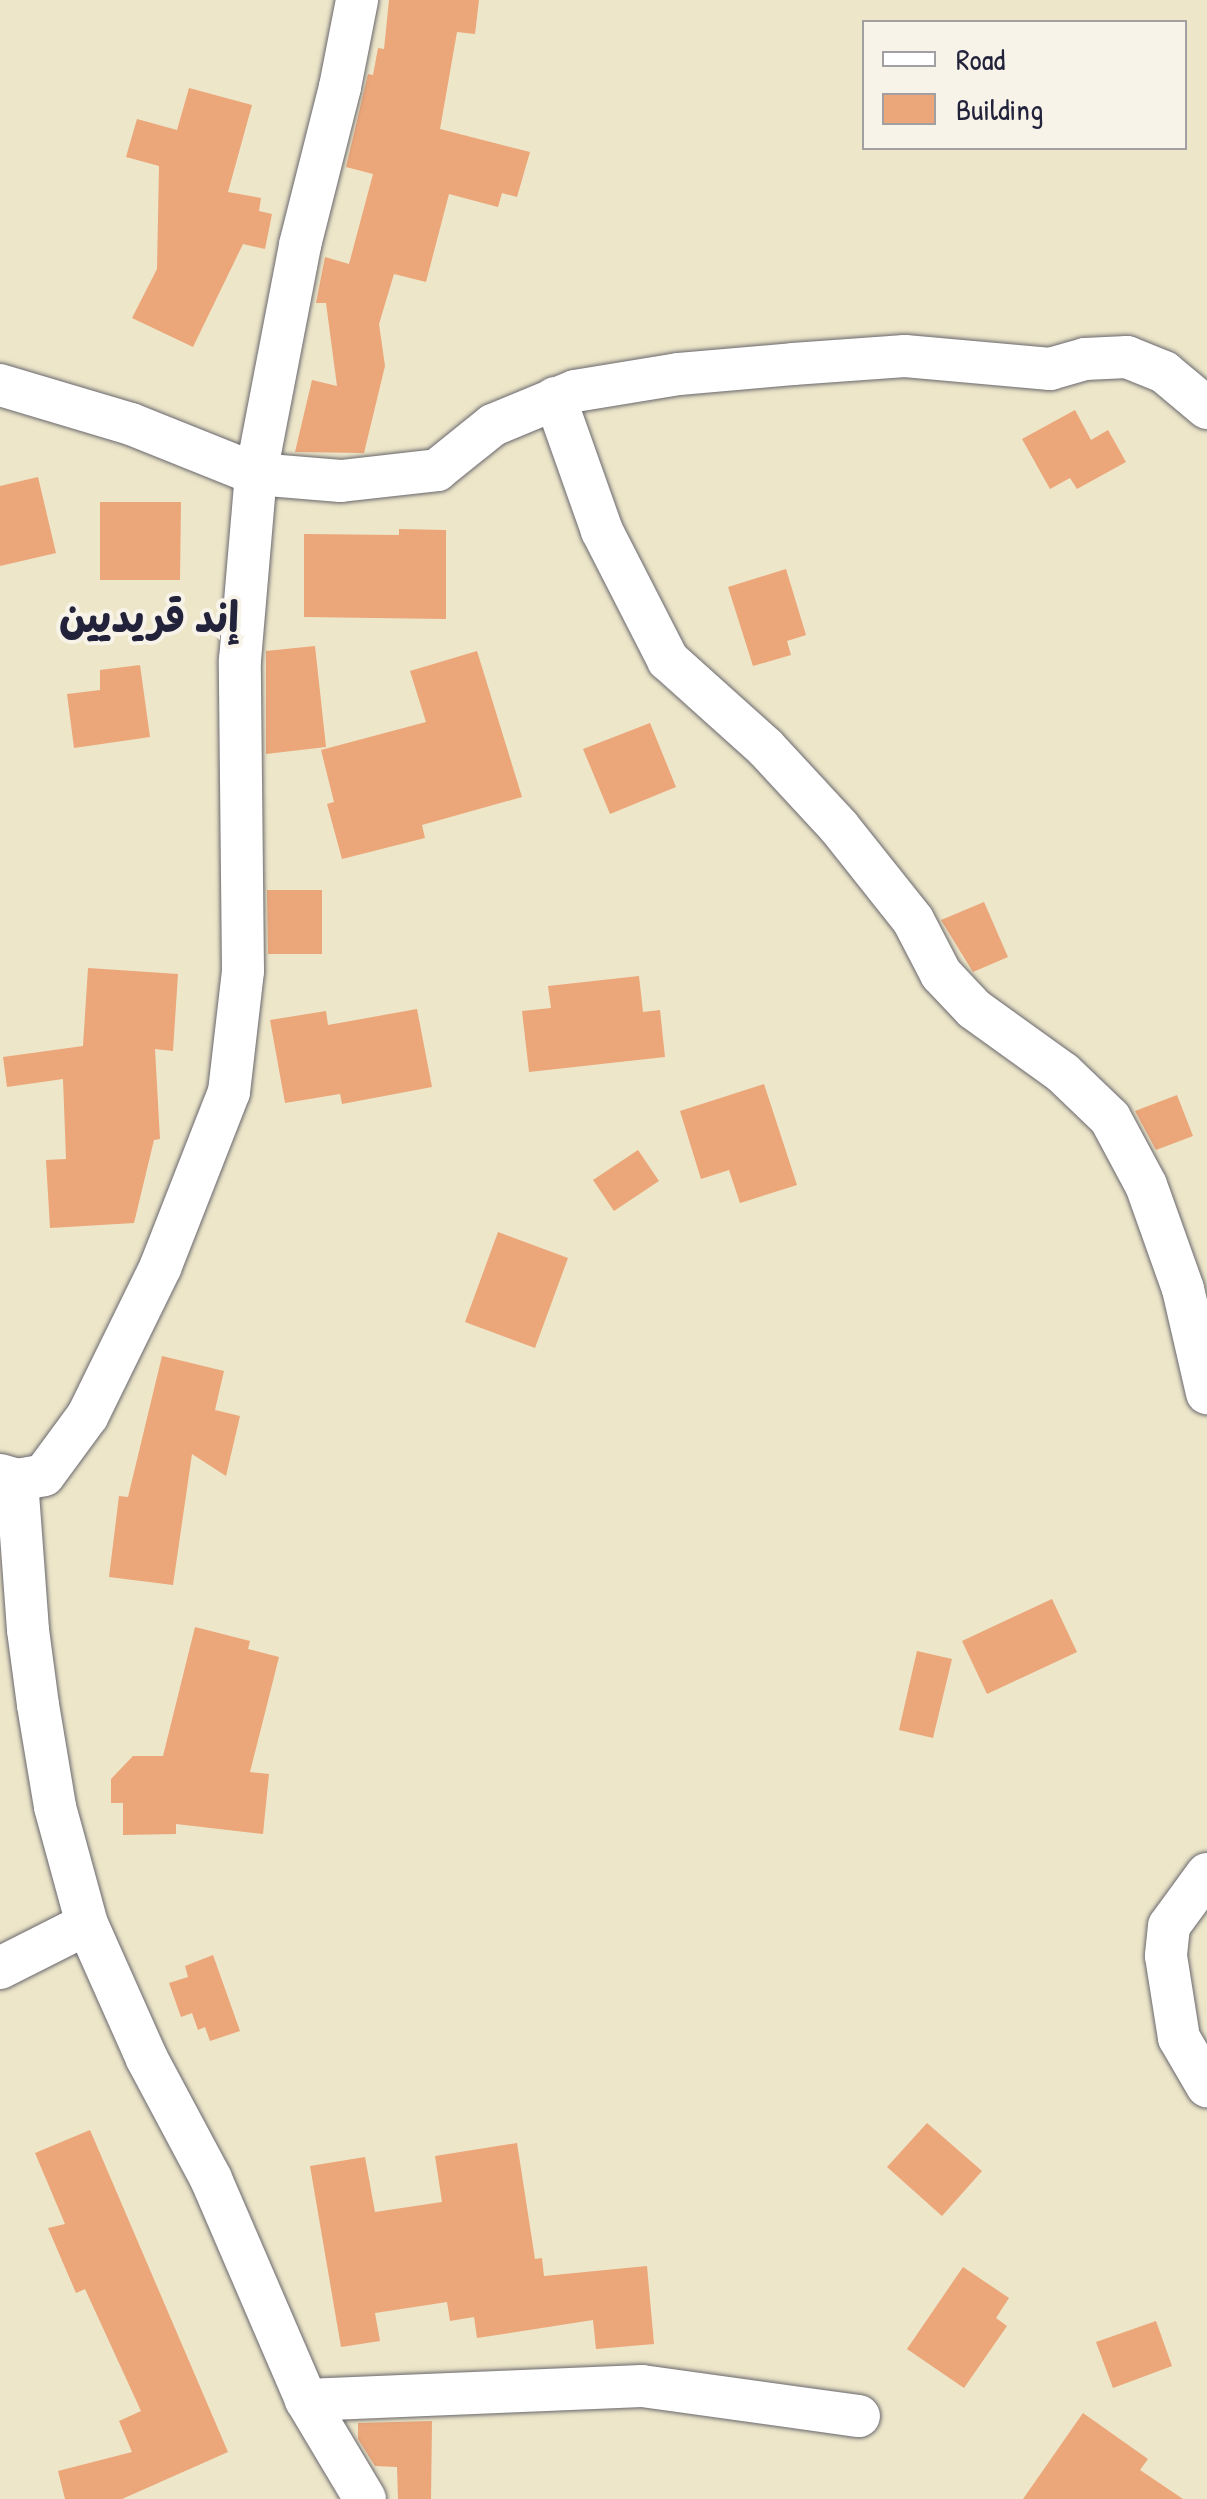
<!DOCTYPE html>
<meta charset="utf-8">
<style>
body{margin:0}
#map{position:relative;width:1207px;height:2499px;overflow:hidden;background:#ede6c9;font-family:"Patrick Hand","Playpen Sans Arabic",sans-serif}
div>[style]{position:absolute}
.building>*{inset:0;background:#eba67a}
.roads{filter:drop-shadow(0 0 2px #69676d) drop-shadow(0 0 2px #69676d)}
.minor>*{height:42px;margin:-21px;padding:0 21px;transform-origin:21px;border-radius:21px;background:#fff}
span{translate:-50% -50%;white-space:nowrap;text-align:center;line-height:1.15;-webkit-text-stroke:8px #f7f3e8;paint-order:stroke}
.quarter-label{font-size:42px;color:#22223b;font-weight:700}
.legend{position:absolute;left:862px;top:20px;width:325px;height:130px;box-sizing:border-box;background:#f7f3e8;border:2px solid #a29fa3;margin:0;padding:12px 18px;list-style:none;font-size:30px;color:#22223b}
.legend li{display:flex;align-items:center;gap:20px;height:50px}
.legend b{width:50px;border:2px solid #a29fa3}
</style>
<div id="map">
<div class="building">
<div style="clip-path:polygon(389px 0,479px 0,475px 34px,457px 32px,440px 129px,530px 152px,517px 197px,502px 193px,498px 207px,449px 194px,426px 282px,394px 274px,379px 324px,385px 366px,364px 453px,295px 452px,312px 380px,337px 386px,326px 303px,316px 303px,325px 257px,349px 264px,373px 174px,346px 167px,368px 74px,373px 75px,378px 48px,384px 49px)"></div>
<div style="clip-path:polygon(189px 88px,252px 105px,228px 192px,261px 198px,259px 211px,272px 214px,265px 249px,243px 244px,193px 347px,132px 318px,157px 269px,159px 166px,126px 157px,137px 119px,177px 130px)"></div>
<div style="clip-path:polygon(1075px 410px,1091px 440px,1108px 430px,1126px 462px,1077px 489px,1070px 478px,1050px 489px,1022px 439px)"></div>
<div style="clip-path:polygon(38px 477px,56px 553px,0 566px,0 486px)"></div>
<div style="clip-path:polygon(100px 502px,181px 502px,180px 580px,100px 580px)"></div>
<div style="clip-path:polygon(399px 529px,446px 530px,446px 619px,304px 617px,304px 534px,399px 535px)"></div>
<div style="clip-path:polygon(786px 569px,806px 635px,787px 641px,791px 655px,753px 666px,728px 587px)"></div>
<div style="clip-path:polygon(315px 646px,326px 747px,266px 754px,266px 651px)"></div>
<div style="clip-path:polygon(477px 651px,522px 797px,422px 825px,425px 838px,342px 859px,327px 804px,334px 802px,321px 750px,426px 722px,410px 671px)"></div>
<div style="clip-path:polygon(140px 665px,150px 737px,74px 748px,67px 694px,100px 690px,100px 670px)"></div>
<div style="clip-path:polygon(650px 723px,676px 787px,610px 814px,583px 749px)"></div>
<div style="clip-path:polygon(267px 890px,322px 890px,322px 954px,268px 954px)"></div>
<div style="clip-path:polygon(984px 902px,1008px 957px,973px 972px,941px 920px)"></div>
<div style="clip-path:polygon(88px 968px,178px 974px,173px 1051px,155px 1049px,160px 1139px,154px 1140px,134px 1223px,50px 1228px,46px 1160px,66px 1159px,63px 1079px,7px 1087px,3px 1057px,83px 1046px)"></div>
<div style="clip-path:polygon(639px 976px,643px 1012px,660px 1010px,665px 1057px,529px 1072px,522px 1011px,551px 1008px,548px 986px)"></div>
<div style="clip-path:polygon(417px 1009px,432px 1087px,342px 1104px,340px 1094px,285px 1103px,270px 1020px,326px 1011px,328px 1025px)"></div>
<div style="clip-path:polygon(764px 1084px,797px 1185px,740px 1203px,729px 1170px,701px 1179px,680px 1111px)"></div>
<div style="clip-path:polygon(1177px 1095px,1193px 1136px,1156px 1150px,1135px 1111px)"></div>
<div style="clip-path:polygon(638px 1150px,659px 1181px,614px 1211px,593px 1180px)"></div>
<div style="clip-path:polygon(498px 1232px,568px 1258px,535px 1348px,465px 1322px)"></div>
<div style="clip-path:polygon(162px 1356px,224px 1371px,215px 1410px,240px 1416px,226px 1476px,192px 1454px,173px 1585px,109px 1577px,119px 1496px,128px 1497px)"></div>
<div style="clip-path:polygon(1052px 1599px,1077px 1652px,987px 1694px,962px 1641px)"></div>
<div style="clip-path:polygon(195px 1627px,250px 1641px,248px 1649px,279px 1657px,250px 1772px,269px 1774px,263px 1834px,176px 1824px,176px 1834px,123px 1835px,123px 1803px,111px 1803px,111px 1779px,133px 1756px,163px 1756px)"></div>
<div style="clip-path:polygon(917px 1651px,952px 1659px,933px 1738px,899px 1730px)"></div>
<div style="clip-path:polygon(213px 1955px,240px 2031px,210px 2041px,205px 2027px,198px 2030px,192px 2013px,181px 2017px,169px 1983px,188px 1977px,185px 1966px)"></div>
<div style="clip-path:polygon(927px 2123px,982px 2171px,942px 2216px,887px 2167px)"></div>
<div style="clip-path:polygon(90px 2130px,228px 2452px,122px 2499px,65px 2499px,58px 2471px,132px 2452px,119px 2421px,141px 2411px,85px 2289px,76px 2293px,48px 2228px,65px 2224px,35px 2153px)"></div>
<div style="clip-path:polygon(517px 2143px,535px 2259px,542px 2258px,544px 2276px,647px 2266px,654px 2344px,596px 2349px,593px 2320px,477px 2338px,474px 2317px,450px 2321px,447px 2302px,375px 2313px,380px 2341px,341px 2347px,310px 2166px,365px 2157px,375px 2212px,442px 2202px,435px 2156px)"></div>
<div style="clip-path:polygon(963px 2267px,1009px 2298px,996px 2318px,1007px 2326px,964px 2388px,907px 2349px)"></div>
<div style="clip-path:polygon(1156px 2321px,1172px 2366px,1113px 2388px,1096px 2342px)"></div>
<div style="clip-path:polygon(1083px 2413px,1148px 2459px,1140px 2470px,1183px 2499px,1023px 2499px)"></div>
<div style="clip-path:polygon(432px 2421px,431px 2499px,398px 2499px,397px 2467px,375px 2466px,358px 2439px,358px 2423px)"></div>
</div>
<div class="roads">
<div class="minor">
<div style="left:0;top:385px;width:137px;rotate:16.6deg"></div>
<div style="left:131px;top:424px;width:135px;rotate:21.8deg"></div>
<div style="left:256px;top:474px;width:85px;rotate:4.7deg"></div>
<div style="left:341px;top:481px;width:97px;rotate:-6.5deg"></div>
<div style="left:437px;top:470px;width:72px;rotate:-38.8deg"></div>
<div style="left:493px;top:425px;width:89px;rotate:-22.5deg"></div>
<div style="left:575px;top:391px;width:105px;rotate:-9.3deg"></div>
<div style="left:679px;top:374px;width:114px;rotate:-5deg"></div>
<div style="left:793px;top:364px;width:112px;rotate:-4.1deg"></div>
<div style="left:905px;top:356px;width:146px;rotate:5.1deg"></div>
<div style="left:1050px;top:369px;width:36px;rotate:-16deg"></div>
<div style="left:1085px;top:359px;width:42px;rotate:-2.7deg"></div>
<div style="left:1127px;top:357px;width:40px;rotate:22deg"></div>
<div style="left:1164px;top:372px;width:56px;rotate:39.9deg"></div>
<div style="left:555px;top:398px;width:141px;rotate:70.5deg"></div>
<div style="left:602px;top:531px;width:145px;rotate:62.9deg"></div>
<div style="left:668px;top:660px;width:130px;rotate:41.9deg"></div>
<div style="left:765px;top:747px;width:109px;rotate:47.2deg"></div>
<div style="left:839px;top:827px;width:119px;rotate:51.5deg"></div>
<div style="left:913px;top:920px;width:61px;rotate:62.6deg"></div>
<div style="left:941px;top:974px;width:48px;rotate:46.7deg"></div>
<div style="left:974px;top:1009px;width:110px;rotate:35.7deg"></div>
<div style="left:1063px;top:1073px;width:65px;rotate:43.8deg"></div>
<div style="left:1110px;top:1118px;width:76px;rotate:61.8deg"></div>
<div style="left:1146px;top:1185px;width:110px;rotate:70.4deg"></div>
<div style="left:1183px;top:1289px;width:107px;rotate:77deg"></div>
<div style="left:0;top:1475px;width:18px;rotate:16deg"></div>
<div style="left:17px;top:1480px;width:27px;rotate:-10deg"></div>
<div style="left:44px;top:1475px;width:74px;rotate:-53.7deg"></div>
<div style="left:88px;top:1415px;width:164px;rotate:-63.9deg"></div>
<div style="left:160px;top:1268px;width:189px;rotate:-68.6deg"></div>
<div style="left:229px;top:1092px;width:122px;rotate:-83.4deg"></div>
<div style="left:243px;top:971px;width:311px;rotate:-90.6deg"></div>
<div style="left:240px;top:660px;width:187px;rotate:-85.1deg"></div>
<div style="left:256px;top:474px;width:233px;rotate:-79.1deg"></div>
<div style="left:300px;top:245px;width:163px;rotate:-75.8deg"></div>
<div style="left:340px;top:87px;width:89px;rotate:-78.9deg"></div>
<div style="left:17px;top:1480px;width:150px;rotate:85.8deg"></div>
<div style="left:28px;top:1630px;width:76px;rotate:82.4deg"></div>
<div style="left:38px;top:1705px;width:103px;rotate:80.5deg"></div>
<div style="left:55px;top:1807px;width:121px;rotate:74.7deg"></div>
<div style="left:87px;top:1924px;width:148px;rotate:66deg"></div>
<div style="left:147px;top:2059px;width:136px;rotate:61.9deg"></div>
<div style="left:211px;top:2179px;width:241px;rotate:66.7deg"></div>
<div style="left:306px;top:2400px;width:115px;rotate:59.2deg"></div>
<div style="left:1207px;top:1874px;width:64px;rotate:126.2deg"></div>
<div style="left:1169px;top:1926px;width:30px;rotate:96deg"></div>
<div style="left:1166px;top:1956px;width:83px;rotate:81deg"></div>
<div style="left:1179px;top:2038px;width:56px;rotate:59.7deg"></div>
<div style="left:0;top:1968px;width:97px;rotate:-26.8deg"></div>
<div style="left:306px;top:2400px;width:336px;rotate:-2.4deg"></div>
<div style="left:642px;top:2386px;width:219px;rotate:7.9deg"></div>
</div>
</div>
<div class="quarter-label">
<span style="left:149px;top:617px">إند قريديين</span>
</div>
<ul class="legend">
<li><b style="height:12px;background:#fff"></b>Road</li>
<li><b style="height:28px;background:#eba67a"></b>Building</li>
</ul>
</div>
